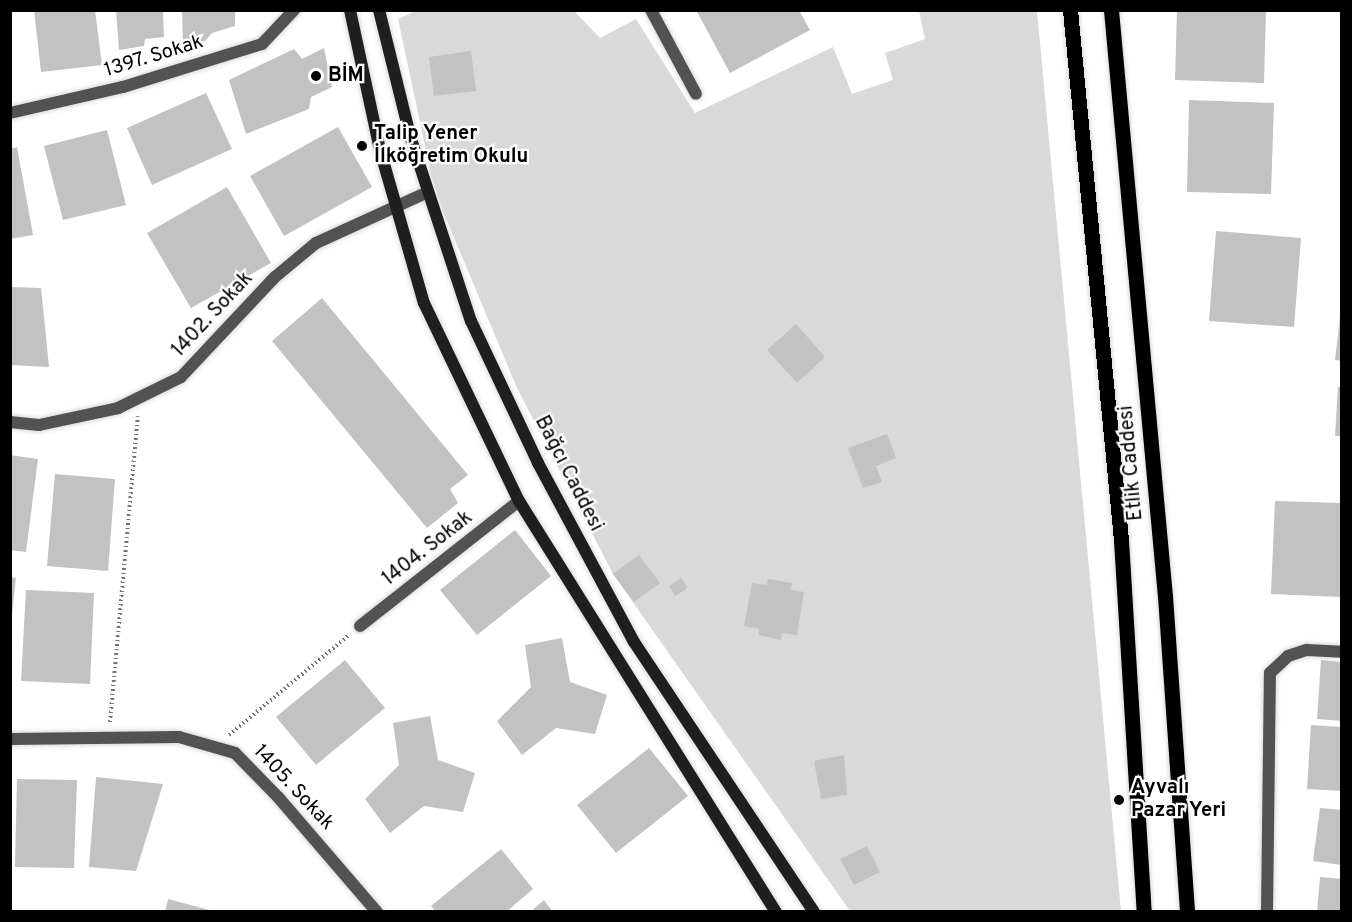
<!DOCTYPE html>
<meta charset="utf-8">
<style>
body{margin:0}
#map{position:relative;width:1352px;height:922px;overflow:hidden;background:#fff;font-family:Overpass,sans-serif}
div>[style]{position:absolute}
.green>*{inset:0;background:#d9d9d9}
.building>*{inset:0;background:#c2c2c2}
.path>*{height:4px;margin-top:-2px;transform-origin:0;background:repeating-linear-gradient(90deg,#747474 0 1.5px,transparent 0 4.5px)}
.roads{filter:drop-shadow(0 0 2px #dbdbdb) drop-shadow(0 0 2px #dbdbdb)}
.minor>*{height:12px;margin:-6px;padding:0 6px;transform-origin:6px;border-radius:6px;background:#525252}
.secondary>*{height:12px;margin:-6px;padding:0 6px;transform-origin:6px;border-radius:6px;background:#1f1f1f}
.primary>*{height:15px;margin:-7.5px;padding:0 7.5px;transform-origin:7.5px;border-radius:7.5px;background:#000}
.dots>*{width:16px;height:16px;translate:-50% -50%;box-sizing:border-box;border:3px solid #fff;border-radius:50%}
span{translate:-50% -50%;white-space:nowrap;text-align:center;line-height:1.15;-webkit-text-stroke:4.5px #fff;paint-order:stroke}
.street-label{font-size:20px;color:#000}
.poi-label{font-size:20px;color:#000;font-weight:700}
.left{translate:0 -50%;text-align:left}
.frame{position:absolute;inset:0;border:12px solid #000;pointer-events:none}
</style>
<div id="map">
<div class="green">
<div style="clip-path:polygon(416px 11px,574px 11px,600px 38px,636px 19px,695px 113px,833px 47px,852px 94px,893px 80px,885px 53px,925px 39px,919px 11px,1037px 11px,1121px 911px,850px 911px,613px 574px,517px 388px,442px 209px,431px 174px,398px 19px)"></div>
</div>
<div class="building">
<div style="clip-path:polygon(34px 10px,95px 10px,102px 65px,41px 72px)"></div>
<div style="clip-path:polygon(116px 10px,163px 10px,164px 37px,145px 39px,144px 46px,119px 50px)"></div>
<div style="clip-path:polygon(182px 10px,235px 10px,235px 26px,212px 33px,205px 41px,183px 45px)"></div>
<div style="clip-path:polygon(696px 10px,799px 10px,810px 30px,730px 73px)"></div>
<div style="clip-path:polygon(1177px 10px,1266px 10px,1264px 83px,1175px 80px)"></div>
<div style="clip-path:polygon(324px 48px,332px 87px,311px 97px,309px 109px,246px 134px,229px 80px,294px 49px,302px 59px)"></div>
<div style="clip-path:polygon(471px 51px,476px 91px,434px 96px,429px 57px)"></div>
<div style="clip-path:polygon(206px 93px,232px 149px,152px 185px,127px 128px)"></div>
<div style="clip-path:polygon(1189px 100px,1274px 103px,1271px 194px,1187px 192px)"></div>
<div style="clip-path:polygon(338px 127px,372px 187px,284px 236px,250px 176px)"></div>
<div style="clip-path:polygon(107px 130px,126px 205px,63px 220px,44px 146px)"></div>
<div style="clip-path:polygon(17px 147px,33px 235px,10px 239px,10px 149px)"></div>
<div style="clip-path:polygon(227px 187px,271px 263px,191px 308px,147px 233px)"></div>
<div style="clip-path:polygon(1216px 231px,1301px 238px,1294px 327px,1209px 321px)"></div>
<div style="clip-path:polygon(10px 287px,41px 288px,49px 367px,10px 365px)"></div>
<div style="clip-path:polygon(322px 298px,468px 475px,450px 489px,458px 503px,427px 528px,272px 341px)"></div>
<div style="clip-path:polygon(1340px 317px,1342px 317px,1342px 361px,1335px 360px)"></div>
<div style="clip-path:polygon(796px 324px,825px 357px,797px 383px,767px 350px)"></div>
<div style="clip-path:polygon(1338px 387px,1342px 387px,1342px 436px,1335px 436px)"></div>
<div style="clip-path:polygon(887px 434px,896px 458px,876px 466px,882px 482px,863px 488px,848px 448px)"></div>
<div style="clip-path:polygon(10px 455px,38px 459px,26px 552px,10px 550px)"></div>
<div style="clip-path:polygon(55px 474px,115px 479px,108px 571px,47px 566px)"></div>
<div style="clip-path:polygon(1275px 501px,1342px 503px,1342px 597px,1271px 594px)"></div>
<div style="clip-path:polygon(515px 530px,551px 576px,477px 635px,440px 590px)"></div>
<div style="clip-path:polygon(639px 555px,660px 583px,634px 602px,613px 574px)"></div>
<div style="clip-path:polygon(10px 577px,16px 578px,12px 614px,10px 614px)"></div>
<div style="clip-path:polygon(681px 578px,688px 588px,675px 596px,669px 586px)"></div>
<div style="clip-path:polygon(768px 579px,792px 583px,791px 590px,804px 592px,797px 635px,782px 633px,781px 640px,758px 635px,759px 629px,744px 626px,752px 583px,767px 585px)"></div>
<div style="clip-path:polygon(26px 590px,94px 593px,90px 684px,21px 681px)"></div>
<div style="clip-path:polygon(562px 638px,570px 682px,607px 695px,595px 734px,556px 728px,522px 755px,497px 721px,531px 687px,525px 645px)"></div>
<div style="clip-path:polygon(345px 660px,385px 708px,316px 765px,276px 717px)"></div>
<div style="clip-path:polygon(1321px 660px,1342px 662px,1342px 721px,1317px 719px)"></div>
<div style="clip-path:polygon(430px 716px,438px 760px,475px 773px,463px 812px,424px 806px,390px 833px,365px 799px,399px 765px,393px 723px)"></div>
<div style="clip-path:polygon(1311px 725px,1342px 727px,1342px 791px,1307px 789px)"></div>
<div style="clip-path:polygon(649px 748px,688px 796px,616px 853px,577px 805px)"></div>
<div style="clip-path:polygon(844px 755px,847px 795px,821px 799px,814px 761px)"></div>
<div style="clip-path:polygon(96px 777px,163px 784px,136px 871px,89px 867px)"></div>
<div style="clip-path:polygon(17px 779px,77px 780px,74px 868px,15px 867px)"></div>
<div style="clip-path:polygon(1320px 808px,1342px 810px,1342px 865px,1313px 861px)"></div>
<div style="clip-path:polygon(867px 846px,880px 872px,854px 885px,840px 859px)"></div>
<div style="clip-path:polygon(501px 849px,533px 889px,506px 912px,436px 912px,431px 906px)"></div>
<div style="clip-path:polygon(1320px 877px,1342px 879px,1342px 912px,1317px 912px)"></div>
<div style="clip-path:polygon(168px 899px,213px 911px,213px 912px,165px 912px)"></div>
<div style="clip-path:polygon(544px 900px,553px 912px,530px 912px)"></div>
</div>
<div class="path">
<div style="left:110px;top:722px;width:307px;rotate:-84.8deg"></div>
<div style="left:229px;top:735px;width:155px;rotate:-39.8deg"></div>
</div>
<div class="roads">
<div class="minor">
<div style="left:651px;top:10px;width:95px;rotate:61.8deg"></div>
<div style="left:10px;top:113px;width:116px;rotate:-13deg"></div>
<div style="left:123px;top:87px;width:145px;rotate:-17.2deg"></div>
<div style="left:262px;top:44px;width:47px;rotate:-46.7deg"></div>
<div style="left:10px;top:422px;width:29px;rotate:6deg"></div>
<div style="left:39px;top:425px;width:81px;rotate:-12.1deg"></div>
<div style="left:118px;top:408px;width:70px;rotate:-26.2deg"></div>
<div style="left:181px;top:377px;width:137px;rotate:-46.8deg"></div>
<div style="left:275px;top:277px;width:53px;rotate:-39.7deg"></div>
<div style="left:316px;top:243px;width:123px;rotate:-24.5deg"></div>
<div style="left:360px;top:626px;width:202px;rotate:-38.2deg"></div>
<div style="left:10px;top:739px;width:169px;rotate:-0.7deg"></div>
<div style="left:179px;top:737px;width:58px;rotate:15.9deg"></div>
<div style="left:235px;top:753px;width:62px;rotate:45.7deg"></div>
<div style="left:278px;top:797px;width:152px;rotate:49.3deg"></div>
<div style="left:1267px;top:912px;width:239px;rotate:-89.3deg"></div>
<div style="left:1270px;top:673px;width:25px;rotate:-43deg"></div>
<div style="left:1288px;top:656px;width:20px;rotate:-18deg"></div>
<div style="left:1307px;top:650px;width:35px;rotate:3deg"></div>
</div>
<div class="secondary">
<div style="left:350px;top:10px;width:143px;rotate:77.9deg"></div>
<div style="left:380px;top:150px;width:159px;rotate:74deg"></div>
<div style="left:424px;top:303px;width:220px;rotate:64.4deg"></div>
<div style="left:519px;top:501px;width:485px;rotate:58deg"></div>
<div style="left:379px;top:10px;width:133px;rotate:76.1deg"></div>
<div style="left:411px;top:139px;width:192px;rotate:71.8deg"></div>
<div style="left:471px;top:321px;width:157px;rotate:64.7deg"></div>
<div style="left:538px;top:463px;width:203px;rotate:61.8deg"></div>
<div style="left:634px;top:642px;width:324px;rotate:56.3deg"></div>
</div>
<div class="primary">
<div style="left:1070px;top:10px;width:532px;rotate:84.5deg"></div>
<div style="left:1121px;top:540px;width:373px;rotate:86.5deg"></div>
<div style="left:1111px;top:10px;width:588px;rotate:84.74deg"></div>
<div style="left:1165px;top:596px;width:317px;rotate:86deg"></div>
</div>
</div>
<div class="dots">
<div style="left:316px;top:76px;background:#000"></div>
<div style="left:362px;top:146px;background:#000"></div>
<div style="left:1119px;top:800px;background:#000"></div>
</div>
<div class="street-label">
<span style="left:154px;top:57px;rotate:-17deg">1397. Sokak</span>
<span style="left:213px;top:315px;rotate:-47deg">1402. Sokak</span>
<span style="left:1132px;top:463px;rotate:-95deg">Etlik Caddesi</span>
<span style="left:568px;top:474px;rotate:63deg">Bağcı Caddesi</span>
<span style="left:428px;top:549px;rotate:-38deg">1404. Sokak</span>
<span style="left:293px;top:788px;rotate:47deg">1405. Sokak</span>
</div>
<div class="poi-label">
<span class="left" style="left:328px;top:76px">BİM</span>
<span class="left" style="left:374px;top:146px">Talip Yener<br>İlköğretim Okulu</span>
<span class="left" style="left:1131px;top:800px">Ayvalı<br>Pazar Yeri</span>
</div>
<div class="frame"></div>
</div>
